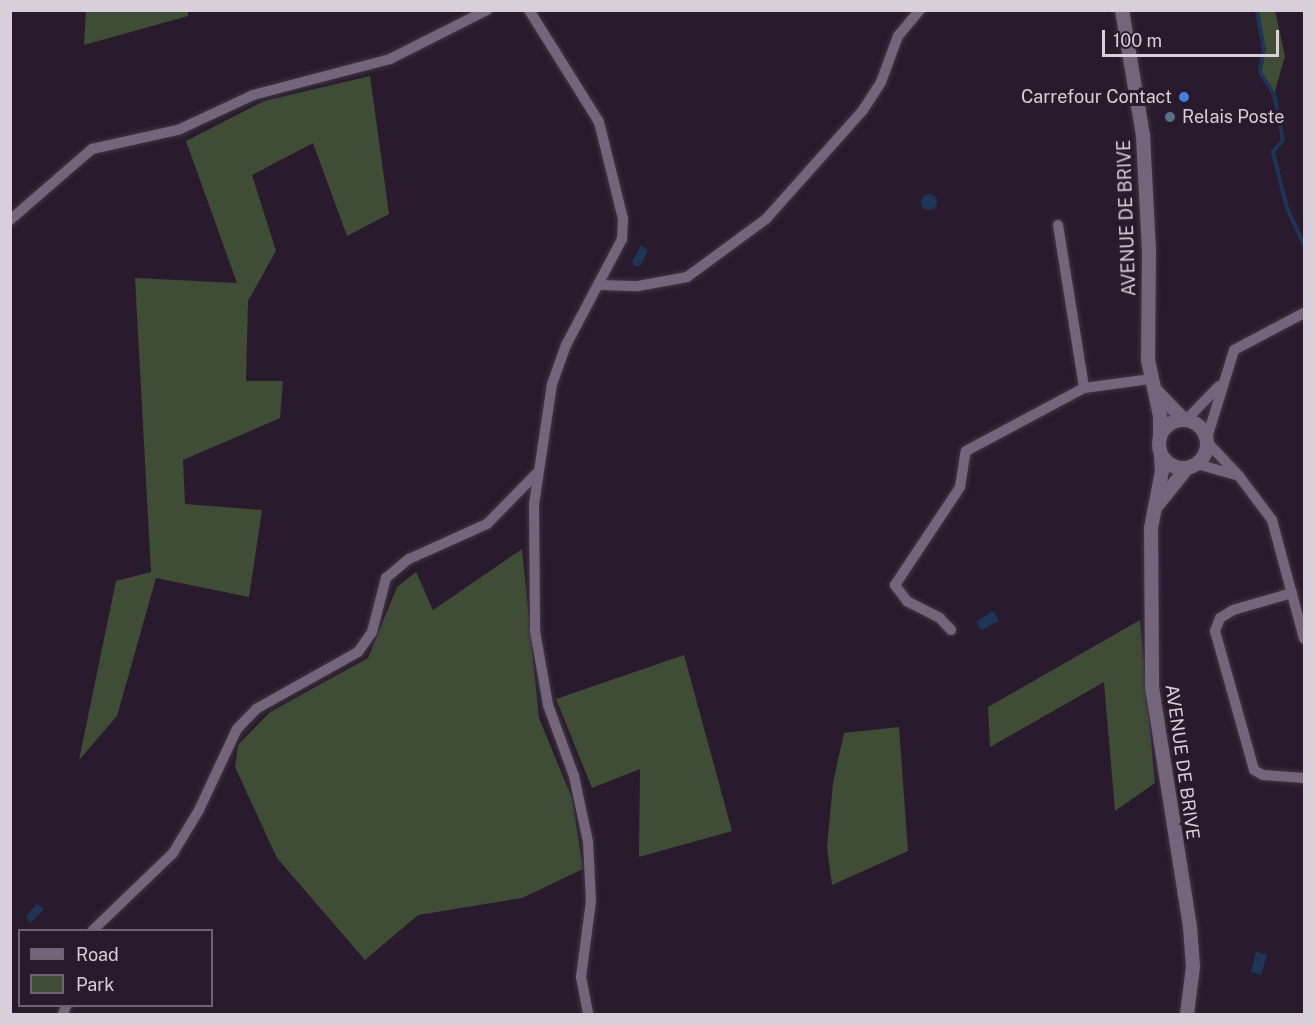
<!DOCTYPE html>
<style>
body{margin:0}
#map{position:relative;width:1315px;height:1025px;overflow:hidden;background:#291b2d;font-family:"Public Sans",sans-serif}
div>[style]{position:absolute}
.green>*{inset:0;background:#3f4d37}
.water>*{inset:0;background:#1e3556}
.round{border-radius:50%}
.stream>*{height:4px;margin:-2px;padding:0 2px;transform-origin:2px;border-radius:2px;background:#1e3556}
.roads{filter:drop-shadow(0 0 2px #413645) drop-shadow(0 0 2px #413645)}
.minor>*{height:10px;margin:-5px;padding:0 5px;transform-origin:5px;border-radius:5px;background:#75657a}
.tertiary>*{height:14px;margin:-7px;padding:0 7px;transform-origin:7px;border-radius:7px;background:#75657a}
.tertiary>.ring{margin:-7px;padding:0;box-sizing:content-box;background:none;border:14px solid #75657a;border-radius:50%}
.dots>*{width:16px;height:16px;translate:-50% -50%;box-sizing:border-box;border:3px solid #291b2d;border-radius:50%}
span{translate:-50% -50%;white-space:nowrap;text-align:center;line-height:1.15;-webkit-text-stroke:6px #291b2d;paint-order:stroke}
.poi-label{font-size:18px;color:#d8cfdb}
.right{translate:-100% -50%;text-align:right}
.left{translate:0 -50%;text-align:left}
.street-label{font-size:18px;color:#d8cfdb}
.frame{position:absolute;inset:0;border:12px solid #d8cfdb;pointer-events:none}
.legend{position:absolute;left:18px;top:929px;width:195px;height:78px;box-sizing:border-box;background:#291b2d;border:2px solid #6f6373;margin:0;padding:8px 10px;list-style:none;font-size:18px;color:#d8cfdb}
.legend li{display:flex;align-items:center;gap:12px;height:30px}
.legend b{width:30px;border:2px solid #6f6373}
.scale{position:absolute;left:1102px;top:30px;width:177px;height:27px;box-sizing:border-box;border:3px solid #d8cfdb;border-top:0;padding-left:8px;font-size:18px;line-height:21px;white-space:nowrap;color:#d8cfdb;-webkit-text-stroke:4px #291b2d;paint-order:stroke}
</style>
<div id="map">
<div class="green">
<div style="clip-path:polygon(86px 11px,188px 10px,188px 16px,84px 45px)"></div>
<div style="clip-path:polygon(1257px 11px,1275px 11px,1285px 56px,1274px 94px,1260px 72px,1264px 49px)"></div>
<div style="clip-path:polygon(370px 76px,389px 214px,347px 236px,313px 143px,252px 175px,276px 251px,248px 301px,246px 381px,283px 381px,280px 418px,183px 460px,185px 504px,262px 510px,249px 597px,156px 578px,117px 716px,79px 760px,116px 581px,151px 572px,135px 278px,237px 283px,186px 141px,264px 101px)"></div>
<div style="clip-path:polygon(522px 549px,539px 718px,572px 798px,583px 869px,522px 898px,418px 915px,365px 960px,277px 858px,235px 767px,238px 745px,270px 712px,368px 658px,397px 587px,416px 572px,433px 610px)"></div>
<div style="clip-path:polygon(1140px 620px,1155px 783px,1115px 811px,1104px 682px,990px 747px,988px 707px)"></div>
<div style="clip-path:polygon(684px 655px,732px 831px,639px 857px,640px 769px,592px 788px,556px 699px)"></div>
<div style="clip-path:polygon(899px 727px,908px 851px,832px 885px,827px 847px,833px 783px,844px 733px)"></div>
</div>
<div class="water">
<div class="round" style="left:921px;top:194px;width:16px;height:16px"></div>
<div style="clip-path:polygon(641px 246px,648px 250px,640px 266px,634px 266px,632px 261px)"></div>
<div style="clip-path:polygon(993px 611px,999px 621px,982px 630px,978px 627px,977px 621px)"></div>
<div style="clip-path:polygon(37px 904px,44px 909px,30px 923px,26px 916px)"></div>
<div style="clip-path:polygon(1256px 952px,1267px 955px,1261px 975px,1251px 972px)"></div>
</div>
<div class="stream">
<div style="left:1257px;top:10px;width:40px;rotate:80deg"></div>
<div style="left:1264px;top:49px;width:23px;rotate:100deg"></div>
<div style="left:1260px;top:72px;width:26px;rotate:58deg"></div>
<div style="left:1274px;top:94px;width:47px;rotate:78.9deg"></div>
<div style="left:1283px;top:140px;width:16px;rotate:130deg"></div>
<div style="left:1273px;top:152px;width:58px;rotate:76deg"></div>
<div style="left:1287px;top:208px;width:40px;rotate:65deg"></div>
</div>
<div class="roads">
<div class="minor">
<div style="left:529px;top:10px;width:132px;rotate:58deg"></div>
<div style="left:599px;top:122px;width:100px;rotate:76.1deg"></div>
<div style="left:623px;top:219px;width:20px;rotate:93deg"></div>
<div style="left:622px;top:239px;width:120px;rotate:117.8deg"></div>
<div style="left:566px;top:345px;width:41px;rotate:109.7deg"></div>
<div style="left:552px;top:384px;width:121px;rotate:98.5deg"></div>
<div style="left:534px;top:504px;width:127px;rotate:89.5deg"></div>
<div style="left:535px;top:631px;width:75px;rotate:80deg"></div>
<div style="left:548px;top:705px;width:76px;rotate:69.9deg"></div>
<div style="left:574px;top:776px;width:67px;rotate:78deg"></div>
<div style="left:588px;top:842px;width:59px;rotate:87.1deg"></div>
<div style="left:591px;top:901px;width:77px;rotate:97.5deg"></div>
<div style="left:581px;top:977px;width:38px;rotate:79deg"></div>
<div style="left:10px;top:220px;width:108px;rotate:-40.9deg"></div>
<div style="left:92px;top:149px;width:88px;rotate:-12.5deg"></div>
<div style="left:178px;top:130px;width:83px;rotate:-25deg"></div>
<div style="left:253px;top:95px;width:142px;rotate:-14.7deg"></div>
<div style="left:390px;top:59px;width:109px;rotate:-26.8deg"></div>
<div style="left:1058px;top:225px;width:165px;rotate:80.9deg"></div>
<div style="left:600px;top:285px;width:38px;rotate:2deg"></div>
<div style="left:638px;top:286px;width:50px;rotate:-10.4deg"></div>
<div style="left:687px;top:277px;width:98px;rotate:-36.3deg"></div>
<div style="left:766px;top:219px;width:146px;rotate:-48.3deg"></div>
<div style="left:863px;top:110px;width:33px;rotate:-57deg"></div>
<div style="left:881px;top:82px;width:49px;rotate:-69.7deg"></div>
<div style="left:898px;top:36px;width:34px;rotate:-50deg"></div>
<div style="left:1187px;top:419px;width:46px;rotate:-45.9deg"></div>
<div style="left:1207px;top:438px;width:92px;rotate:-72.9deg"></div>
<div style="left:1234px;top:350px;width:79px;rotate:-27.9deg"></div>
<div style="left:1197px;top:464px;width:44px;rotate:15.9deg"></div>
<div style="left:1239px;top:476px;width:47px;rotate:-133.3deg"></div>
<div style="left:1239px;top:476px;width:55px;rotate:53.1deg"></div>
<div style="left:1272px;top:520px;width:123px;rotate:74.9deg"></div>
<div style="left:1292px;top:593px;width:61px;rotate:163.9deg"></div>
<div style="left:1233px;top:610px;width:15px;rotate:148deg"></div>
<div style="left:1220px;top:618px;width:14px;rotate:111deg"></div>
<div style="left:1215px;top:631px;width:144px;rotate:74.3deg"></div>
<div style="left:1254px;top:770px;width:10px;rotate:29deg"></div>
<div style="left:1263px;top:775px;width:41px;rotate:4.2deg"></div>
<div style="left:951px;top:630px;width:16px;rotate:-133deg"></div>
<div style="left:940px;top:618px;width:37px;rotate:-153deg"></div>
<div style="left:907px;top:601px;width:20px;rotate:-127deg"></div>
<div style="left:895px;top:585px;width:118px;rotate:-56.4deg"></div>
<div style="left:960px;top:487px;width:36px;rotate:-81deg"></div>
<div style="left:966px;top:451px;width:134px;rotate:-28.1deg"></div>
<div style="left:1084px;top:388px;width:68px;rotate:-7.7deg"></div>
<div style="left:93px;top:930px;width:111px;rotate:-43.9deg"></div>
<div style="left:173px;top:853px;width:50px;rotate:-58.8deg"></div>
<div style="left:199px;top:810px;width:89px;rotate:-64.9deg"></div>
<div style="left:237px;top:729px;width:28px;rotate:-46deg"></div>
<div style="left:256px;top:709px;width:117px;rotate:-29.2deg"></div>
<div style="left:358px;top:652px;width:24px;rotate:-55deg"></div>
<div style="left:372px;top:632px;width:56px;rotate:-75.5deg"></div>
<div style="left:386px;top:578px;width:30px;rotate:-40deg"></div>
<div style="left:409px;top:559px;width:85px;rotate:-24.2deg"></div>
<div style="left:487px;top:524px;width:71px;rotate:-45.6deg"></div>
<div style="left:63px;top:1014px;width:9px;rotate:-69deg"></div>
</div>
<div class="tertiary">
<div style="left:1122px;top:10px;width:128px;rotate:80.5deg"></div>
<div style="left:1143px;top:136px;width:113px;rotate:87deg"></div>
<div style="left:1149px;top:249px;width:111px;rotate:90.5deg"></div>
<div style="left:1148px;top:360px;width:57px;rotate:77.9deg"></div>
<div style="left:1160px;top:416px;width:19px;rotate:90deg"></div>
<div style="left:1156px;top:391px;width:39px;rotate:46deg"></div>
<div class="ring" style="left:1159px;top:420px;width:34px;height:34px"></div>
<div style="left:1161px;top:454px;width:17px;rotate:87deg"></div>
<div style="left:1162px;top:471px;width:58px;rotate:100.9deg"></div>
<div style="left:1151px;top:528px;width:159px;rotate:89.6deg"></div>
<div style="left:1152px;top:687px;width:243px;rotate:81deg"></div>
<div style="left:1190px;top:927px;width:40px;rotate:85.7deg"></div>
<div style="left:1193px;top:967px;width:47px;rotate:97.3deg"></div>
<div style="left:1158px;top:504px;width:46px;rotate:-51.1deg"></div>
</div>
</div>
<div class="dots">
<div style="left:1184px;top:97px;background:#3f7fe0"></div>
<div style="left:1170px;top:117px;background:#5c6f8a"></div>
</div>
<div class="poi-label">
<span class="right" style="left:1172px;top:97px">Carrefour Contact</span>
<span class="left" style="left:1182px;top:117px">Relais Poste</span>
</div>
<div class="street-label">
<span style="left:1127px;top:218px;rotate:-92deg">AVENUE DE BRIVE</span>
<span style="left:1182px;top:762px;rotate:82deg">AVENUE DE BRIVE</span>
</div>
<div class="frame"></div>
<ul class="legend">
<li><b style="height:8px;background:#75657a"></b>Road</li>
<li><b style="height:16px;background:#3f4d37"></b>Park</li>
</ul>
<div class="scale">100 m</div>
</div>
